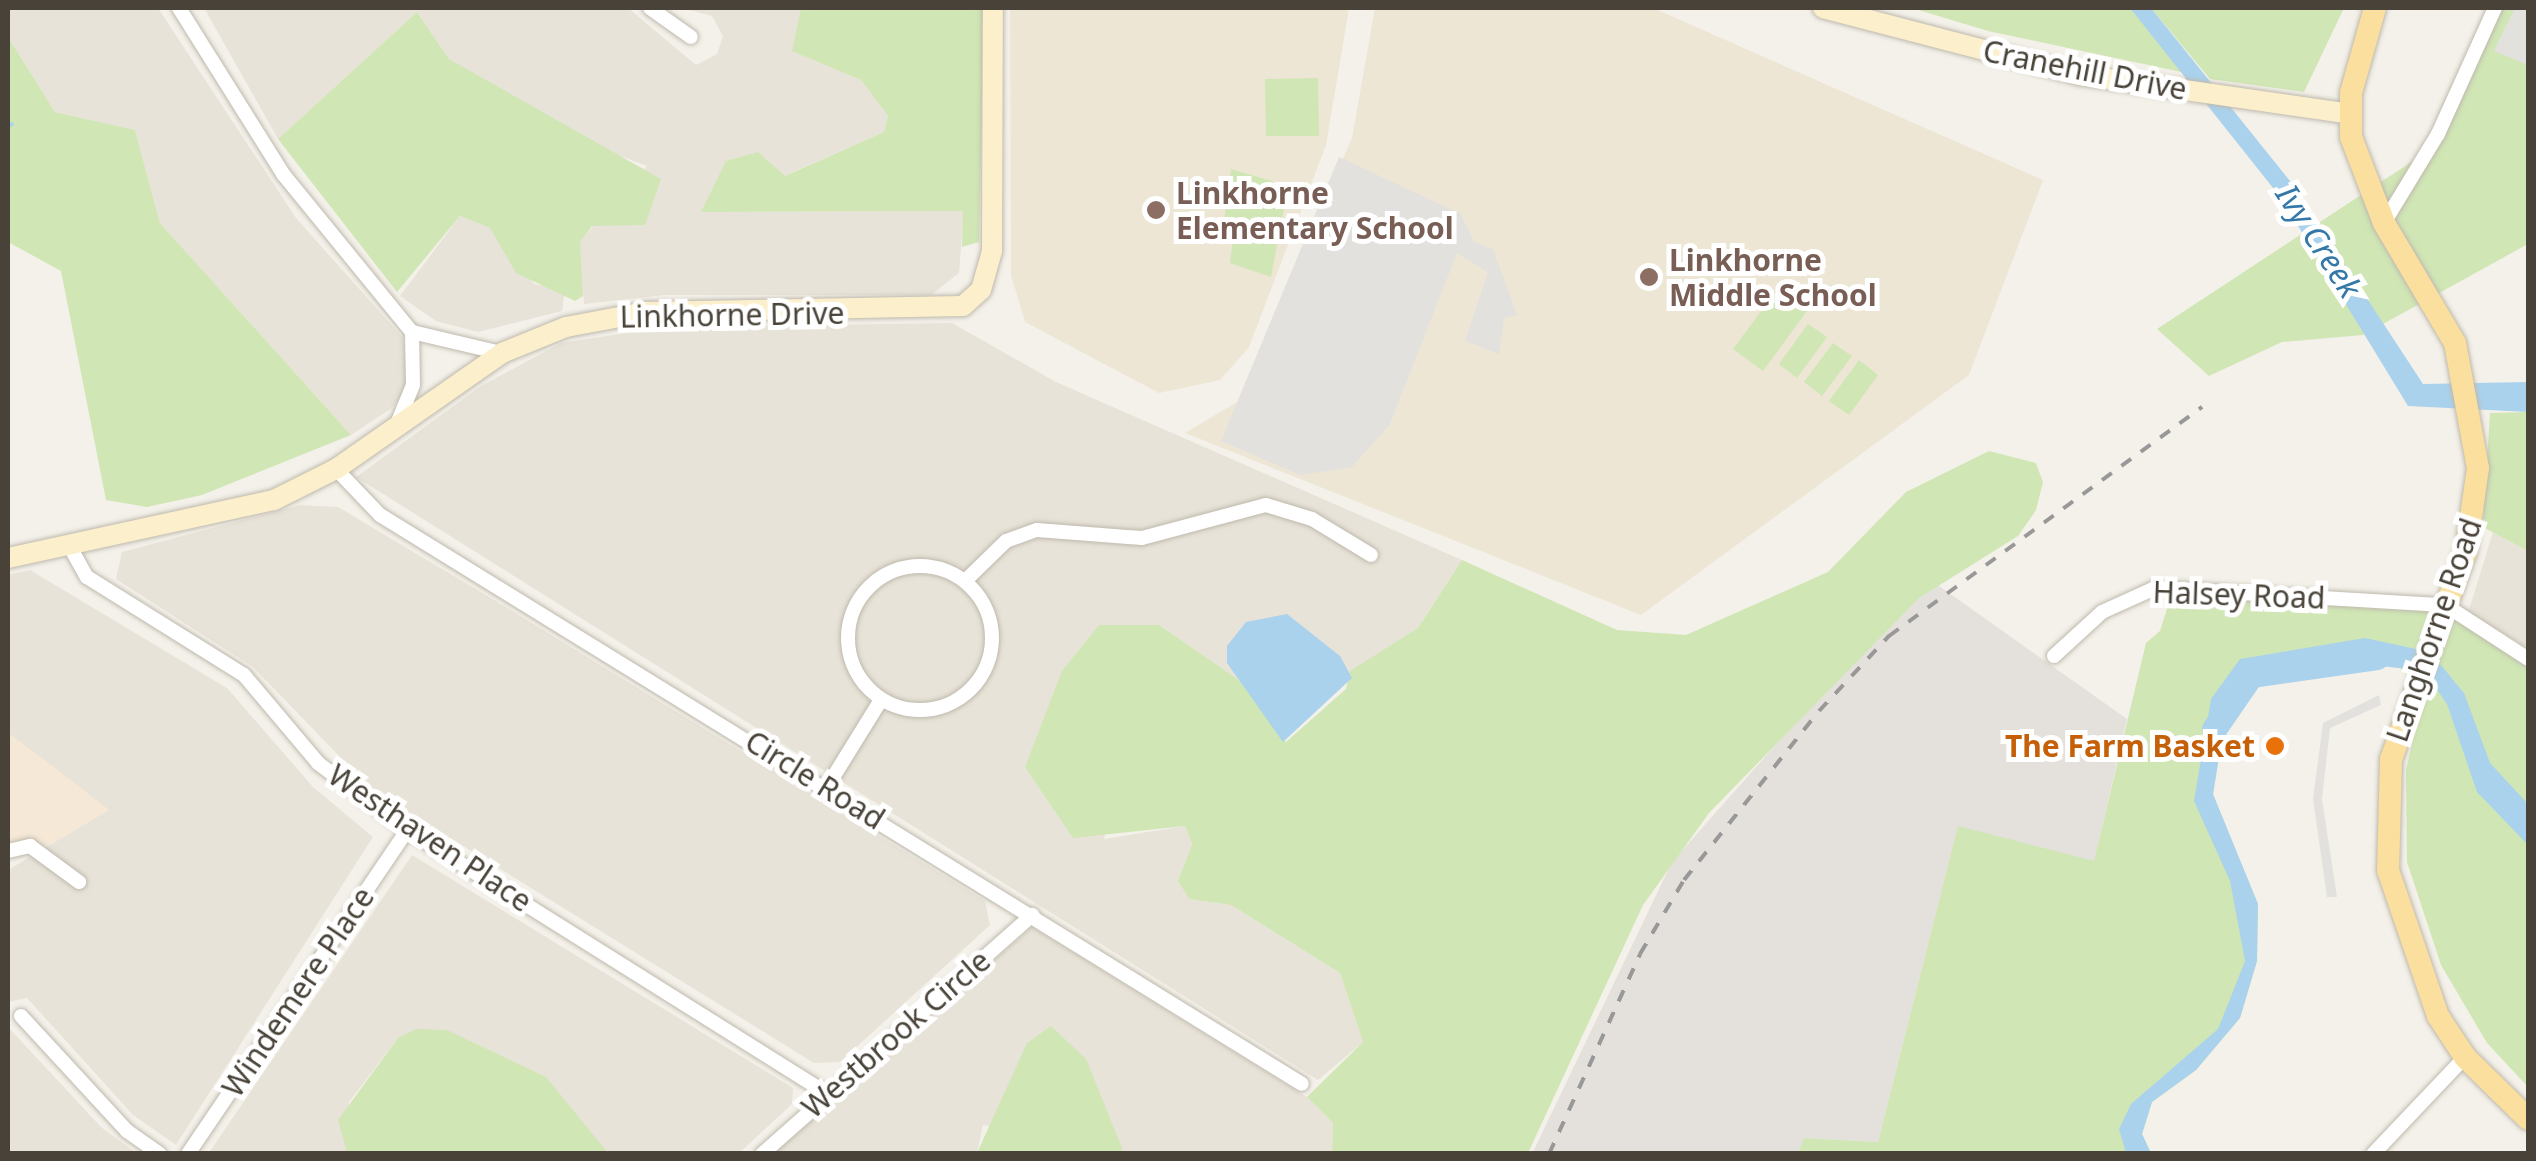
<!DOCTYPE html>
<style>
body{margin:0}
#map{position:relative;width:2536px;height:1161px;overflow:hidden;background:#f4f1ea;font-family:"Noto Sans",sans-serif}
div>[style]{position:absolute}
.residential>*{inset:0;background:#e8e3d8}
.commercial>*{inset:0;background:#f5e8d7}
.industrial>*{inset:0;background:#e4e0db}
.education>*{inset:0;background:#ede6d5}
.green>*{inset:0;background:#d0e6b5}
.parking>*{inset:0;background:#e3e1de}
.water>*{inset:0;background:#aad2ed}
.stream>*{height:4px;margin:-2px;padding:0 2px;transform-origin:2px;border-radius:2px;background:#aad2ed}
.river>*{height:25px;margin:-12.5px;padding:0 12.5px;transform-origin:12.5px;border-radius:12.5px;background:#aad2ed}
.roads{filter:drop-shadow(0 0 2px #bfb9ad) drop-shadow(0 0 2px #bfb9ad)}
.minor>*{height:14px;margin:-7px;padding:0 7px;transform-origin:7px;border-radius:7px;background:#fff}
.minor>.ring{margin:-7px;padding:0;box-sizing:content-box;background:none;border:14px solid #fff;border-radius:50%}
.secondary>*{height:20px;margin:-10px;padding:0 10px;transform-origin:10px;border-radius:10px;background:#fcf0cc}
.primary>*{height:22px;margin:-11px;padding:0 11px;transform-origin:11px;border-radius:11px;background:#fadf9e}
.rail>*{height:4px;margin-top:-2px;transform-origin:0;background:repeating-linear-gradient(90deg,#989898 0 12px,transparent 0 24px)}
.dots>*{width:28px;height:28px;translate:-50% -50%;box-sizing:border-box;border:5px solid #fff;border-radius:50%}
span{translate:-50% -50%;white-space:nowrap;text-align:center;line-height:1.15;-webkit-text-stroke:10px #fff;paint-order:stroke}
.street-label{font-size:30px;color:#484238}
.education-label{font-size:30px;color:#785e54;font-weight:700}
.left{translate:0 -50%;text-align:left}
.food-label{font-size:30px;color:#c56008;font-weight:700}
.right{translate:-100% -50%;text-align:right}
.water-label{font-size:32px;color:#3478a8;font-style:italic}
.frame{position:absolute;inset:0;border:10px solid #484238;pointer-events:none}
</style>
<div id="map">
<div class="residential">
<div style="clip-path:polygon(8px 8px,158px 8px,296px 218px,403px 338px,408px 386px,392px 408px,351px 435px,160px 223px,135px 130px,55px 112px,8px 37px)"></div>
<div style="clip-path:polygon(204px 8px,628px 8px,696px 65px,717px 54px,723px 36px,712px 16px,683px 8px,801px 8px,793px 51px,861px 80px,888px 116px,884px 132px,702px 212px,964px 211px,959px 273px,931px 295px,665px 295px,584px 304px,579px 242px,647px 166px,576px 139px,449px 59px,417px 12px,278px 139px)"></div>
<div style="clip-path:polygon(460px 216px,490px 228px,534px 284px,565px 290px,562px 311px,478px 332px,436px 321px,400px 296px)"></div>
<div style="clip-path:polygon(952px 323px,1056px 382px,1462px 560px,1418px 628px,1352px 675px,1239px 680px,1159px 625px,1104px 839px,1185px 826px,1192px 844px,1178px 881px,1189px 899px,1231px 905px,1340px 973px,1363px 1042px,1318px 1080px,356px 477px,481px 386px,561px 343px,666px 327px)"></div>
<div style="clip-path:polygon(300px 505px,338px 507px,504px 606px,985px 901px,990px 925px,840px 1062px,814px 1063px,371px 789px,253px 667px,116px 579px,122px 552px)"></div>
<div style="clip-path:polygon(2493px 532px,2528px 551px,2528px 648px,2468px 613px)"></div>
<div style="clip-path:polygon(30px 570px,227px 688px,313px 787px,373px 837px,176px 1145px,133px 1115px,27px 998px,8px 1002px,8px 870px,108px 810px,8px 733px,8px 575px)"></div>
<div style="clip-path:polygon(412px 855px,793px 1088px,792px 1104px,739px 1153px,608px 1153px,398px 1038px,349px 1102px,347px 1153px,208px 1154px)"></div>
<div style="clip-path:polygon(1032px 927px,1307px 1097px,1333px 1123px,1332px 1153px,1124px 1153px,983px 1125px,977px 1153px,772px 1154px)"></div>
<div style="clip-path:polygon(8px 1027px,101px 1127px,136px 1153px,8px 1153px)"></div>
</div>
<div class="commercial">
<div style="clip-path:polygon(8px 733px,46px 761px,109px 810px,48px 846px,8px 843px)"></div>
</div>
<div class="industrial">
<div style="clip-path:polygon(1925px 576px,2127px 719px,2094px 862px,1958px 827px,1878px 1142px,1804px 1138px,1797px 1154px,1532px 1154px,1672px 862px)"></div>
</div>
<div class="education">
<div style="clip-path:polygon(1010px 8px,1349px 8px,1326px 145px,1249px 347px,1220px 380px,1159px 393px,1025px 322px,1011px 275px)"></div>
<div style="clip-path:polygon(1375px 8px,1653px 8px,2043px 180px,1969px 375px,1641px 615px,1185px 433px,1237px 402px,1352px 138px)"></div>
</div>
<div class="green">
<div style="clip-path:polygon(801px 8px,984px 8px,979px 242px,962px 247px,963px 211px,701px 212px,726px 161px,758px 152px,785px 176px,884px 132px,888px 116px,861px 80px,792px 51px)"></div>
<div style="clip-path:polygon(1912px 8px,2130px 8px,2186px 73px,1988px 31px)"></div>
<div style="clip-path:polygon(2151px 8px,2344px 8px,2304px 92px,2210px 79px)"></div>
<div style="clip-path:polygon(2496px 8px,2528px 8px,2528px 244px,2363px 335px,2282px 342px,2209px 376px,2157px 329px,2428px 151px)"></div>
<div style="clip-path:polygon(417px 12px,449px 59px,661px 179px,645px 225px,592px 226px,580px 242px,583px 296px,575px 301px,516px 273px,490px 228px,460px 216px,397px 292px,278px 139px)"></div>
<div style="clip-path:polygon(8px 37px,55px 112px,135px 130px,160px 223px,351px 435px,202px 495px,147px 507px,106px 500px,61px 271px,8px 242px)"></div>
<div style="clip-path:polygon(1318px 78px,1319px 136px,1266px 136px,1265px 79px)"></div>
<div style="clip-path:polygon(1231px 169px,1272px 181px,1286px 198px,1271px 277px,1230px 263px,1233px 237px,1222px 234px)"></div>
<div style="clip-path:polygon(1780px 286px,1810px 307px,1763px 371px,1733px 349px)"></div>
<div style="clip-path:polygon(1808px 324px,1827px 337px,1797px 378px,1779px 364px)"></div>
<div style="clip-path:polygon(1833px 343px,1852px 356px,1822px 396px,1804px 382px)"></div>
<div style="clip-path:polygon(1859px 360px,1878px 375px,1849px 415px,1829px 401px)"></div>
<div style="clip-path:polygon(2528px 412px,2528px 551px,2483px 527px,2490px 413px)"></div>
<div style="clip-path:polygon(1989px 451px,2036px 463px,2043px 482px,2036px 510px,2018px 536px,1919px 598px,1709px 813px,1643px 905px,1528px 1153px,1332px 1153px,1333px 1123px,1307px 1097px,1363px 1042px,1340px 973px,1231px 905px,1189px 899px,1178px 881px,1192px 844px,1185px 826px,1073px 838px,1025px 767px,1062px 671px,1099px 625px,1159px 625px,1239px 680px,1286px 742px,1346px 689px,1350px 671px,1418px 628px,1462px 560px,1617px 630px,1686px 635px,1828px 572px,1906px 492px)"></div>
<div style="clip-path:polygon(2173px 590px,2445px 605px,2528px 659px,2528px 1087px,2487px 1043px,2441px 965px,2407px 862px,2406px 770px,2424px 692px,2397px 665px,2356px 660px,2251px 675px,2227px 704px,2213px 795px,2258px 904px,2257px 961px,2240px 1018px,2196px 1070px,2152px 1102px,2142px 1134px,2151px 1153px,1797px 1154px,1804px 1138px,1878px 1142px,1958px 826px,2094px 861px,2146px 643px,2160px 631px)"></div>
<div style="clip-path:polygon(1051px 1026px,1086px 1059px,1124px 1153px,977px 1153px,1027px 1043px)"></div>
<div style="clip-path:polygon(416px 1029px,447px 1030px,546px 1077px,608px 1153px,347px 1153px,338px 1120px,398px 1038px)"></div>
</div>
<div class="parking">
<div style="clip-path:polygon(2515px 8px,2528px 8px,2528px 65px,2494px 51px)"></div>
<div style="clip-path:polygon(1339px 157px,1461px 214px,1474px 242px,1493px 249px,1517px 315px,1504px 318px,1499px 354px,1465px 341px,1488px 272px,1457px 253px,1390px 424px,1352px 467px,1300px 475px,1221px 441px)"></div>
<div style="clip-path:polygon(2379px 695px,2381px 705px,2330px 728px,2322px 799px,2337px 897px,2327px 897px,2313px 799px,2323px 723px)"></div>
</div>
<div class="water">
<div style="clip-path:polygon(2130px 8px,2151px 8px,2290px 181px,2423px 384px,2528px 382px,2528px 412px,2408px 406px,2281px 198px)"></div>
<div style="clip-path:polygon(1287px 614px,1340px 656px,1352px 678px,1283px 742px,1227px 663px,1227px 646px,1246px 622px)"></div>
<div style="clip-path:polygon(2365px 638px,2430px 652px,2464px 693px,2490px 763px,2528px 804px,2528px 845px,2477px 792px,2447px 704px,2424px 671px,2320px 659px,2245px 675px,2229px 696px,2213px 794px,2258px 904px,2257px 961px,2240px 1018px,2196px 1070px,2152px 1102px,2142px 1134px,2151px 1153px,2126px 1153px,2119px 1129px,2131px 1104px,2218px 1029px,2245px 961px,2230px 881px,2194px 801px,2211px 699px,2240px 659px)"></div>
</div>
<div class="stream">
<div style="left:8px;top:126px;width:4px;rotate:-27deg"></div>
</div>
<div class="river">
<div style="left:2214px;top:729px;width:65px;rotate:-55.6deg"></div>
<div style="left:2251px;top:675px;width:127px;rotate:-8.1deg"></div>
</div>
<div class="roads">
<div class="minor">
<div style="left:179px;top:8px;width:196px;rotate:57.9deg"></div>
<div style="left:283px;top:174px;width:204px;rotate:50.8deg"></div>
<div style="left:412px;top:332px;width:53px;rotate:88.9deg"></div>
<div style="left:413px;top:385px;width:42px;rotate:112.3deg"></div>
<div style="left:650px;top:8px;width:50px;rotate:35.3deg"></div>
<div style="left:2384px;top:223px;width:104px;rotate:-58.8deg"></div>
<div style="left:2438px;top:134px;width:138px;rotate:-65.7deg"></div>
<div style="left:412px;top:332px;width:91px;rotate:13.3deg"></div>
<div style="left:336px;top:469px;width:64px;rotate:46.3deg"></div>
<div style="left:380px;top:515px;width:1083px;rotate:31.68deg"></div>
<div style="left:69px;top:545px;width:37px;rotate:61deg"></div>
<div style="left:87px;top:577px;width:185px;rotate:32deg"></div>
<div style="left:244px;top:675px;width:115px;rotate:49.9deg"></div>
<div style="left:318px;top:763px;width:111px;rotate:37deg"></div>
<div style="left:407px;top:830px;width:497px;rotate:32.1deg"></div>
<div class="ring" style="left:848px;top:566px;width:130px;height:130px"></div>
<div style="left:966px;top:580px;width:56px;rotate:-44.3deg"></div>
<div style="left:1006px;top:541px;width:33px;rotate:-20deg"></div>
<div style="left:1037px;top:530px;width:105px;rotate:4.4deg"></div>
<div style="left:1142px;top:538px;width:128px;rotate:-14.9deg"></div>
<div style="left:1266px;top:505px;width:48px;rotate:16.9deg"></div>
<div style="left:1312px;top:519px;width:69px;rotate:31.4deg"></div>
<div style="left:2054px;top:656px;width:65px;rotate:-42.5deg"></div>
<div style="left:2102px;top:612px;width:58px;rotate:-24.4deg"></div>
<div style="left:2155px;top:588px;width:290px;rotate:3.4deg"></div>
<div style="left:2445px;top:605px;width:99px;rotate:33deg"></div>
<div style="left:827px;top:787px;width:102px;rotate:-58.2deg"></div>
<div style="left:8px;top:851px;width:23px;rotate:-13deg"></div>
<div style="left:30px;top:846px;width:61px;rotate:36.3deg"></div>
<div style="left:21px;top:1016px;width:156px;rotate:47.3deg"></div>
<div style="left:127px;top:1131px;width:40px;rotate:34.9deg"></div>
<div style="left:188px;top:1154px;width:391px;rotate:-55.9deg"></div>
<div style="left:762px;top:1154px;width:361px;rotate:-41.5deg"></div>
<div style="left:2373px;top:1154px;width:134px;rotate:-46.5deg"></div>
</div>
<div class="secondary">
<div style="left:1823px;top:8px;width:267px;rotate:14.6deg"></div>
<div style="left:2081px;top:75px;width:273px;rotate:8.2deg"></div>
<div style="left:8px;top:558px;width:272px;rotate:-12.3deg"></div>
<div style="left:274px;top:500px;width:69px;rotate:-26.6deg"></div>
<div style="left:336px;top:469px;width:203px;rotate:-34.9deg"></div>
<div style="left:502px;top:353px;width:69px;rotate:-22.1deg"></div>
<div style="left:566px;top:327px;width:81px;rotate:-10.6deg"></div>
<div style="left:646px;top:312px;width:317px;rotate:-1.1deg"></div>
<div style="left:963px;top:306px;width:24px;rotate:-42deg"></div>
<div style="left:981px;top:290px;width:41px;rotate:-74.2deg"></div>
<div style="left:992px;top:251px;width:243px;rotate:-89.8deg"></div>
</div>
<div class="primary">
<div style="left:2375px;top:8px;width:88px;rotate:105.8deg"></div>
<div style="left:2351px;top:93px;width:44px;rotate:90deg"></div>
<div style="left:2351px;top:137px;width:92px;rotate:69deg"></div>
<div style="left:2384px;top:223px;width:139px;rotate:59.4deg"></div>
<div style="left:2455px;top:343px;width:127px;rotate:79.6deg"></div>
<div style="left:2478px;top:468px;width:84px;rotate:98.2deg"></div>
<div style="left:2466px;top:551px;width:221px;rotate:109.8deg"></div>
<div style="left:2391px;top:759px;width:111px;rotate:91.5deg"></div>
<div style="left:2388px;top:870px;width:154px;rotate:71.1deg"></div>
<div style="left:2438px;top:1016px;width:49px;rotate:56.6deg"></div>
<div style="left:2465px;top:1057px;width:88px;rotate:44.5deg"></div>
</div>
</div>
<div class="rail">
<div style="left:1549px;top:1154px;width:220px;rotate:-65.5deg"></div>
<div style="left:1640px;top:954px;width:86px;rotate:-59.3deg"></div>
<div style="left:1684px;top:880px;width:216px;rotate:-51.4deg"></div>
<div style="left:1819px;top:711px;width:103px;rotate:-47deg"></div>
<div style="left:1889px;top:636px;width:388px;rotate:-36.2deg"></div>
</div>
<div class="dots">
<div style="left:1156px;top:210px;background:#8d6e63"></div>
<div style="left:1649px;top:277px;background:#8d6e63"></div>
<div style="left:2275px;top:746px;background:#e8710a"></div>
</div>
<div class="street-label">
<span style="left:2085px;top:70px;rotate:11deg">Cranehill Drive</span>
<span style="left:732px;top:315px;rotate:-1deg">Linkhorne Drive</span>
<span style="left:2239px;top:595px;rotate:2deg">Halsey Road</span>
<span style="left:2434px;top:630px;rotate:-71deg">Langhorne Road</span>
<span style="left:815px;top:780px;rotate:32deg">Circle Road</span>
<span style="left:430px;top:838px;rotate:34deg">Westhaven Place</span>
<span style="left:298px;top:992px;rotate:-56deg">Windemere Place</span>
<span style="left:896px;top:1034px;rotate:-41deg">Westbrook Circle</span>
</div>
<div class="education-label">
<span class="left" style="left:1176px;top:210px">Linkhorne<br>Elementary School</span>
<span class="left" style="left:1669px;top:277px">Linkhorne<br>Middle School</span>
</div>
<div class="food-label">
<span class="right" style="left:2255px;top:746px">The Farm Basket</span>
</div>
<div class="water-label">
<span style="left:2319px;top:241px;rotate:57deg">Ivy Creek</span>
</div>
<div class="frame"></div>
</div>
